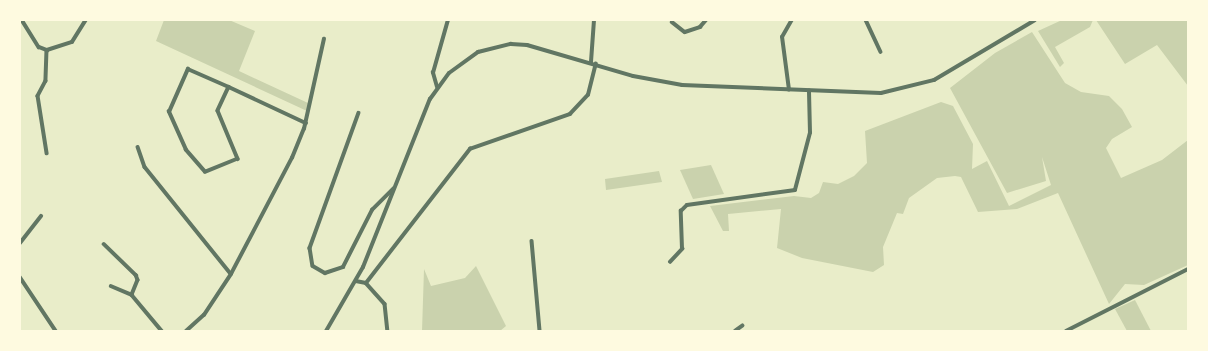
<!DOCTYPE html>
<style>
body{margin:0}
#map{position:relative;width:1208px;height:351px;overflow:hidden;background:#e9edc9;font-family:"PT Sans Narrow",sans-serif}
div>[style]{position:absolute}
.green>*{inset:0;background:#cad2ad}
.minor>*{height:3.5px;margin:-1.75px;padding:0 1.75px;transform-origin:1.75px;border-radius:1.75px;background:#617663}
.tertiary>*{height:4px;margin:-2px;padding:0 2px;transform-origin:2px;border-radius:2px;background:#617663}
span{translate:-50% -50%;white-space:nowrap;text-align:center;line-height:1.15;-webkit-text-stroke:3px #fefae0;paint-order:stroke}
.frame{position:absolute;inset:0;border:21px solid #fefae0;pointer-events:none}
</style>
<div id="map">
<div class="green">
<div style="clip-path:polygon(164px 20px,229px 20px,255px 31px,239px 71px,308px 103px,307px 111px,156px 41px)"></div>
<div style="clip-path:polygon(1062px 20px,1093px 20px,1090px 27px,1055px 47px,1064px 63px,1060px 67px,1038px 31px)"></div>
<div style="clip-path:polygon(1096px 20px,1188px 20px,1188px 86px,1157px 45px,1125px 64px)"></div>
<div style="clip-path:polygon(1032px 32px,1065px 83px,1081px 92px,1109px 96px,1122px 109px,1132px 127px,1112px 139px,1106px 148px,1121px 178px,1162px 160px,1188px 140px,1188px 265px,1144px 285px,1125px 284px,1109px 304px,1058px 193px,1017px 209px,978px 212px,961px 177px,955px 176px,937px 178px,909px 198px,903px 214px,897px 213px,883px 247px,884px 265px,873px 272px,802px 258px,777px 248px,781px 209px,728px 214px,729px 231px,723px 231px,710px 206px,794px 196px,811px 198px,819px 193px,823px 182px,838px 184px,854px 176px,867px 163px,865px 131px,941px 102px,953px 106px,973px 144px,972px 169px,987px 161px,1009px 206px,1051px 185px,1042px 157px,1046px 181px,1007px 193px,950px 88px,995px 53px)"></div>
<div style="clip-path:polygon(711px 165px,724px 194px,693px 199px,680px 170px)"></div>
<div style="clip-path:polygon(659px 171px,662px 182px,606px 190px,605px 179px)"></div>
<div style="clip-path:polygon(476px 266px,506px 326px,500px 331px,422px 331px,424px 269px,431px 286px,465px 278px)"></div>
<div style="clip-path:polygon(1135px 300px,1151px 331px,1127px 331px,1115px 309px)"></div>
</div>
<div class="minor">
<div style="left:22px;top:20px;width:32px;rotate:58deg"></div>
<div style="left:39px;top:47px;width:9px;rotate:21deg"></div>
<div style="left:47px;top:50px;width:26px;rotate:-18deg"></div>
<div style="left:72px;top:42px;width:26px;rotate:-58deg"></div>
<div style="left:866px;top:20px;width:35px;rotate:65deg"></div>
<div style="left:672px;top:22px;width:16px;rotate:38deg"></div>
<div style="left:685px;top:32px;width:16px;rotate:-18deg"></div>
<div style="left:700px;top:27px;width:9px;rotate:-49deg"></div>
<div style="left:47px;top:50px;width:31px;rotate:92deg"></div>
<div style="left:46px;top:81px;width:17px;rotate:118deg"></div>
<div style="left:38px;top:96px;width:58px;rotate:81deg"></div>
<div style="left:591px;top:62px;width:42px;rotate:-85.9deg"></div>
<div style="left:229px;top:87px;width:26px;rotate:115deg"></div>
<div style="left:218px;top:111px;width:52px;rotate:67.4deg"></div>
<div style="left:238px;top:159px;width:35px;rotate:158deg"></div>
<div style="left:205px;top:172px;width:29px;rotate:-131deg"></div>
<div style="left:186px;top:150px;width:42px;rotate:-114.1deg"></div>
<div style="left:169px;top:112px;width:47px;rotate:-66.2deg"></div>
<div style="left:188px;top:69px;width:45px;rotate:23.7deg"></div>
<div style="left:229px;top:87px;width:85px;rotate:25.1deg"></div>
<div style="left:437px;top:87px;width:15px;rotate:-106deg"></div>
<div style="left:433px;top:73px;width:55px;rotate:-74.2deg"></div>
<div style="left:789px;top:90px;width:53px;rotate:-97.5deg"></div>
<div style="left:782px;top:37px;width:20px;rotate:-60deg"></div>
<div style="left:359px;top:113px;width:144px;rotate:109.9deg"></div>
<div style="left:310px;top:248px;width:18px;rotate:81deg"></div>
<div style="left:313px;top:266px;width:14px;rotate:30deg"></div>
<div style="left:325px;top:273px;width:19px;rotate:-18deg"></div>
<div style="left:343px;top:267px;width:64px;rotate:-63deg"></div>
<div style="left:372px;top:210px;width:30px;rotate:-45deg"></div>
<div style="left:138px;top:147px;width:21px;rotate:71deg"></div>
<div style="left:145px;top:167px;width:137px;rotate:51.2deg"></div>
<div style="left:532px;top:241px;width:90px;rotate:84.9deg"></div>
<div style="left:20px;top:243px;width:34px;rotate:-52deg"></div>
<div style="left:104px;top:244px;width:45px;rotate:44.1deg"></div>
<div style="left:136px;top:275px;width:5px;rotate:68deg"></div>
<div style="left:138px;top:280px;width:16px;rotate:112deg"></div>
<div style="left:670px;top:262px;width:18px;rotate:-47deg"></div>
<div style="left:682px;top:249px;width:38px;rotate:-92deg"></div>
<div style="left:681px;top:211px;width:8px;rotate:-45deg"></div>
<div style="left:687px;top:205px;width:109px;rotate:-7.9deg"></div>
<div style="left:795px;top:190px;width:59px;rotate:-75.3deg"></div>
<div style="left:810px;top:133px;width:42px;rotate:-91.4deg"></div>
<div style="left:20px;top:277px;width:65px;rotate:56.3deg"></div>
<div style="left:356px;top:281px;width:10px;rotate:11deg"></div>
<div style="left:366px;top:283px;width:28px;rotate:48deg"></div>
<div style="left:385px;top:304px;width:27px;rotate:84deg"></div>
<div style="left:366px;top:283px;width:170px;rotate:-52.2deg"></div>
<div style="left:470px;top:149px;width:106px;rotate:-19.3deg"></div>
<div style="left:570px;top:114px;width:26px;rotate:-47deg"></div>
<div style="left:588px;top:95px;width:32px;rotate:-76deg"></div>
<div style="left:111px;top:286px;width:23px;rotate:23deg"></div>
<div style="left:132px;top:295px;width:47px;rotate:50.2deg"></div>
<div style="left:186px;top:331px;width:24px;rotate:-42deg"></div>
<div style="left:204px;top:315px;width:49px;rotate:-56.6deg"></div>
<div style="left:231px;top:274px;width:131px;rotate:-62.3deg"></div>
<div style="left:292px;top:158px;width:31px;rotate:-68deg"></div>
<div style="left:304px;top:129px;width:92px;rotate:-77.5deg"></div>
<div style="left:735px;top:331px;width:9px;rotate:-36deg"></div>
<div style="left:1066px;top:331px;width:137px;rotate:-26.9deg"></div>
</div>
<div class="tertiary">
<div style="left:326px;top:331px;width:74px;rotate:-60deg"></div>
<div style="left:363px;top:267px;width:181px;rotate:-68.3deg"></div>
<div style="left:430px;top:99px;width:32px;rotate:-54deg"></div>
<div style="left:449px;top:73px;width:36px;rotate:-36deg"></div>
<div style="left:478px;top:52px;width:34px;rotate:-14deg"></div>
<div style="left:511px;top:44px;width:16px;rotate:4deg"></div>
<div style="left:527px;top:45px;width:110px;rotate:16.3deg"></div>
<div style="left:633px;top:76px;width:50px;rotate:10.4deg"></div>
<div style="left:682px;top:85px;width:199px;rotate:2.3deg"></div>
<div style="left:881px;top:93px;width:55px;rotate:-13.8deg"></div>
<div style="left:934px;top:80px;width:117px;rotate:-30.7deg"></div>
</div>
<div class="frame"></div>
</div>
